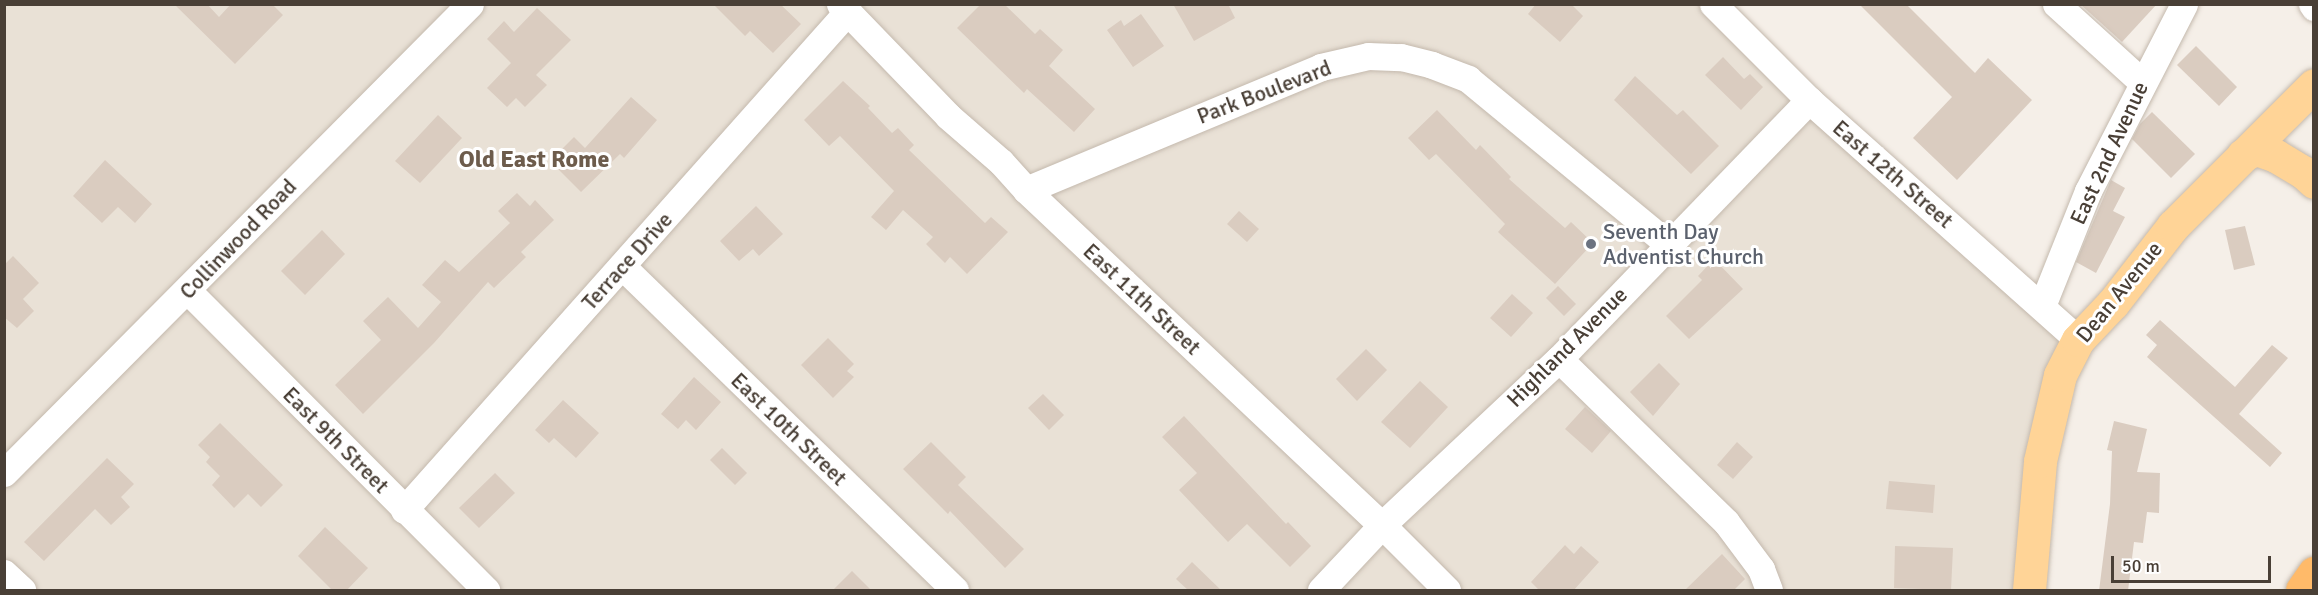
<!DOCTYPE html>
<style>
body{margin:0}
#map{position:relative;width:2318px;height:595px;overflow:hidden;background:#f5efe8;font-family:Signika,sans-serif}
div>[style]{position:absolute}
.residential>*{inset:0;background:#e9e1d6}
.building>*{inset:0;background:#daccc0}
.roads{filter:drop-shadow(0 0 2px #c4b9ad) drop-shadow(0 0 2px #c4b9ad)}
.minor>*{height:27px;margin:-13.5px;padding:0 13.5px;transform-origin:13.5px;border-radius:13.5px;background:#fff}
.major>*{height:33px;margin:-16.5px;padding:0 16.5px;transform-origin:16.5px;border-radius:16.5px;background:#ffd497}
.highway>*{height:33px;margin:-16.5px;padding:0 16.5px;transform-origin:16.5px;border-radius:16.5px;background:#ffba69}
.dots>*{width:16px;height:16px;translate:-50% -50%;box-sizing:border-box;border:3px solid #fff;border-radius:50%}
span{translate:-50% -50%;white-space:nowrap;text-align:center;line-height:1.15;-webkit-text-stroke:6px #fff;paint-order:stroke}
.street-label{font-size:22px;color:#493f36}
.worship-label{font-size:22px;color:#5b616d}
.left{translate:0 -50%;text-align:left}
.neighbourhood-label{font-size:24px;color:#6d5c4c;font-weight:700}
.frame{position:absolute;inset:0;border:6px solid #493f36;pointer-events:none}
.scale{position:absolute;left:2111px;top:556px;width:160px;height:27px;box-sizing:border-box;border:3px solid #493f36;border-top:0;padding-left:8px;font-size:18px;line-height:21px;white-space:nowrap;color:#493f36;-webkit-text-stroke:4px #fff;paint-order:stroke}
</style>
<div id="map">
<div class="residential">
<div style="clip-path:polygon(4px 5px,1713px 5px,2078px 340px,2029px 590px,5px 590px)"></div>
</div>
<div class="building">
<div style="clip-path:polygon(174px 4px,207px 4px,219px 17px,231px 4px,272px 4px,283px 15px,235px 64px)"></div>
<div style="clip-path:polygon(713px 4px,780px 4px,801px 24px,773px 53px,750px 31px,745px 36px)"></div>
<div style="clip-path:polygon(981px 4px,1004px 4px,1035px 34px,1040px 29px,1063px 50px,1049px 66px,1095px 109px,1074px 132px,1027px 89px,1024px 93px,957px 28px)"></div>
<div style="clip-path:polygon(1173px 4px,1228px 4px,1235px 18px,1194px 41px)"></div>
<div style="clip-path:polygon(1536px 4px,1571px 4px,1583px 16px,1560px 42px,1528px 14px)"></div>
<div style="clip-path:polygon(1859px 4px,1906px 4px,1975px 73px,1988px 58px,2032px 100px,1957px 180px,1913px 138px,1952px 97px)"></div>
<div style="clip-path:polygon(2080px 4px,2157px 4px,2122px 42px)"></div>
<div style="clip-path:polygon(537px 8px,571px 40px,536px 75px,547px 85px,525px 107px,516px 98px,507px 107px,487px 88px,511px 63px,487px 39px,504px 21px,514px 32px)"></div>
<div style="clip-path:polygon(1141px 14px,1164px 46px,1133px 67px,1107px 30px,1121px 20px,1124px 26px)"></div>
<div style="clip-path:polygon(2196px 46px,2237px 87px,2219px 106px,2177px 65px)"></div>
<div style="clip-path:polygon(1723px 57px,1744px 79px,1750px 74px,1763px 87px,1741px 110px,1705px 75px)"></div>
<div style="clip-path:polygon(1635px 76px,1677px 115px,1683px 110px,1719px 146px,1691px 174px,1614px 100px)"></div>
<div style="clip-path:polygon(843px 81px,870px 106px,868px 108px,892px 133px,898px 128px,914px 145px,909px 150px,985px 223px,991px 217px,1008px 232px,967px 274px,950px 257px,945px 263px,926px 244px,933px 237px,903px 210px,886px 230px,871px 217px,894px 191px,840px 136px,829px 146px,804px 120px)"></div>
<div style="clip-path:polygon(631px 97px,657px 120px,624px 158px,620px 154px,581px 192px,550px 161px,574px 137px,585px 148px)"></div>
<div style="clip-path:polygon(1437px 110px,1476px 150px,1480px 145px,1511px 177px,1509px 179px,1565px 228px,1571px 222px,1593px 243px,1555px 284px,1498px 232px,1505px 224px,1436px 154px,1429px 160px,1408px 138px)"></div>
<div style="clip-path:polygon(2152px 112px,2195px 154px,2171px 178px,2132px 139px,2140px 124px)"></div>
<div style="clip-path:polygon(438px 115px,462px 138px,420px 183px,395px 161px)"></div>
<div style="clip-path:polygon(105px 160px,152px 204px,135px 223px,118px 207px,102px 223px,73px 196px)"></div>
<div style="clip-path:polygon(2111px 180px,2125px 188px,2113px 211px,2125px 217px,2096px 273px,2076px 262px)"></div>
<div style="clip-path:polygon(517px 193px,530px 206px,535px 200px,554px 220px,521px 252px,526px 257px,494px 288px,488px 282px,434px 343px,363px 414px,335px 385px,381px 340px,363px 321px,388px 297px,418px 328px,441px 302px,422px 285px,445px 260px,459px 272px,510px 223px,498px 211px)"></div>
<div style="clip-path:polygon(756px 206px,783px 234px,759px 256px,753px 249px,739px 261px,720px 241px)"></div>
<div style="clip-path:polygon(1239px 211px,1259px 229px,1247px 242px,1227px 224px)"></div>
<div style="clip-path:polygon(2245px 226px,2255px 265px,2234px 270px,2225px 230px)"></div>
<div style="clip-path:polygon(322px 230px,345px 254px,305px 295px,281px 271px)"></div>
<div style="clip-path:polygon(13px 256px,39px 283px,23px 299px,34px 311px,17px 328px,4px 317px,4px 265px)"></div>
<div style="clip-path:polygon(1714px 259px,1743px 289px,1689px 339px,1666px 316px,1702px 280px,1698px 276px)"></div>
<div style="clip-path:polygon(1558px 286px,1576px 304px,1564px 316px,1546px 298px)"></div>
<div style="clip-path:polygon(1512px 294px,1533px 313px,1511px 337px,1490px 318px)"></div>
<div style="clip-path:polygon(2160px 320px,2235px 387px,2272px 345px,2288px 358px,2239px 414px,2282px 453px,2270px 467px,2147px 357px,2157px 345px,2146px 335px)"></div>
<div style="clip-path:polygon(828px 338px,854px 364px,847px 371px,854px 377px,833px 398px,801px 365px)"></div>
<div style="clip-path:polygon(1366px 349px,1387px 370px,1357px 401px,1336px 379px)"></div>
<div style="clip-path:polygon(1659px 363px,1680px 384px,1653px 416px,1630px 392px)"></div>
<div style="clip-path:polygon(694px 377px,721px 402px,696px 430px,686px 420px,678px 429px,661px 414px)"></div>
<div style="clip-path:polygon(1420px 381px,1448px 407px,1410px 448px,1381px 422px)"></div>
<div style="clip-path:polygon(1043px 394px,1064px 415px,1049px 430px,1028px 408px)"></div>
<div style="clip-path:polygon(563px 400px,599px 433px,576px 458px,554px 438px,549px 443px,535px 430px)"></div>
<div style="clip-path:polygon(1585px 407px,1611px 431px,1592px 453px,1565px 429px)"></div>
<div style="clip-path:polygon(1184px 416px,1286px 524px,1288px 522px,1311px 546px,1290px 567px,1247px 524px,1228px 542px,1179px 490px,1197px 473px,1162px 437px)"></div>
<div style="clip-path:polygon(2114px 421px,2147px 429px,2137px 472px,2160px 473px,2159px 513px,2147px 512px,2143px 543px,2134px 542px,2128px 591px,2099px 591px,2110px 504px,2112px 451px,2107px 450px)"></div>
<div style="clip-path:polygon(220px 423px,283px 485px,261px 507px,248px 494px,234px 508px,212px 485px,220px 476px,206px 462px,210px 457px,198px 445px)"></div>
<div style="clip-path:polygon(931px 442px,966px 477px,958px 485px,1024px 549px,1005px 568px,950px 511px,948px 514px,903px 469px)"></div>
<div style="clip-path:polygon(1737px 442px,1753px 457px,1733px 479px,1717px 465px)"></div>
<div style="clip-path:polygon(722px 448px,747px 473px,735px 485px,710px 460px)"></div>
<div style="clip-path:polygon(107px 458px,134px 484px,121px 497px,130px 507px,111px 525px,95px 509px,44px 561px,24px 542px)"></div>
<div style="clip-path:polygon(495px 473px,515px 493px,479px 528px,459px 508px)"></div>
<div style="clip-path:polygon(1889px 481px,1935px 485px,1933px 513px,1886px 509px)"></div>
<div style="clip-path:polygon(325px 527px,368px 568px,346px 591px,333px 591px,298px 556px)"></div>
<div style="clip-path:polygon(1565px 545px,1574px 554px,1581px 546px,1599px 562px,1573px 591px,1540px 591px,1531px 582px)"></div>
<div style="clip-path:polygon(1895px 546px,1953px 548px,1951px 590px,1894px 588px)"></div>
<div style="clip-path:polygon(1722px 554px,1745px 579px,1733px 591px,1684px 591px)"></div>
<div style="clip-path:polygon(1192px 562px,1222px 591px,1189px 591px,1176px 579px)"></div>
<div style="clip-path:polygon(852px 571px,872px 591px,832px 591px)"></div>
</div>
<div class="roads">
<div class="minor">
<div style="left:840px;top:4px;width:156px;rotate:46deg"></div>
<div style="left:948px;top:116px;width:70px;rotate:41deg"></div>
<div style="left:1001px;top:162px;width:38px;rotate:48deg"></div>
<div style="left:1026px;top:190px;width:489px;rotate:43.3deg"></div>
<div style="left:1382px;top:525px;width:92px;rotate:45deg"></div>
<div style="left:1713px;top:4px;width:136px;rotate:45deg"></div>
<div style="left:1809px;top:100px;width:361px;rotate:41.7deg"></div>
<div style="left:2056px;top:4px;width:116px;rotate:42.2deg"></div>
<div style="left:2312px;top:4px;width:4px;rotate:56deg"></div>
<div style="left:1026px;top:190px;width:320px;rotate:-22.6deg"></div>
<div style="left:1321px;top:67px;width:48px;rotate:-13.2deg"></div>
<div style="left:1368px;top:56px;width:33px;rotate:2deg"></div>
<div style="left:1401px;top:57px;width:32px;rotate:14deg"></div>
<div style="left:1432px;top:65px;width:39px;rotate:21deg"></div>
<div style="left:1468px;top:79px;width:259px;rotate:39.5deg"></div>
<div style="left:623px;top:267px;width:463px;rotate:44.2deg"></div>
<div style="left:187px;top:290px;width:424px;rotate:45.1deg"></div>
<div style="left:2042px;top:306px;width:124px;rotate:-68.2deg"></div>
<div style="left:2088px;top:191px;width:210px;rotate:-62.8deg"></div>
<div style="left:1559px;top:359px;width:233px;rotate:44.3deg"></div>
<div style="left:1726px;top:522px;width:59px;rotate:53.3deg"></div>
<div style="left:1761px;top:569px;width:22px;rotate:69deg"></div>
<div style="left:4px;top:473px;width:661px;rotate:-45.18deg"></div>
<div style="left:404px;top:510px;width:668px;rotate:-48.34deg"></div>
<div style="left:4px;top:573px;width:25px;rotate:43deg"></div>
<div style="left:1321px;top:590px;width:89px;rotate:-46.8deg"></div>
<div style="left:1382px;top:525px;width:243px;rotate:-43.2deg"></div>
<div style="left:1559px;top:359px;width:360px;rotate:-46deg"></div>
</div>
<div class="major">
<div style="left:2243px;top:155px;width:14px;rotate:-25deg"></div>
<div style="left:2256px;top:149px;width:21px;rotate:19deg"></div>
<div style="left:2276px;top:156px;width:31px;rotate:31deg"></div>
<div style="left:2303px;top:172px;width:15px;rotate:42deg"></div>
<div style="left:2029px;top:590px;width:129px;rotate:-85.1deg"></div>
<div style="left:2040px;top:461px;width:88px;rotate:-76.9deg"></div>
<div style="left:2060px;top:375px;width:39px;rotate:-63deg"></div>
<div style="left:2078px;top:340px;width:51px;rotate:-46.6deg"></div>
<div style="left:2113px;top:303px;width:98px;rotate:-52.1deg"></div>
<div style="left:2173px;top:226px;width:199px;rotate:-45deg"></div>
</div>
<div class="highway">
<div style="left:2302px;top:590px;width:21px;rotate:-55deg"></div>
</div>
</div>
<div class="dots">
<div style="left:1591px;top:244px;background:#6b7280"></div>
</div>
<div class="street-label">
<span style="left:1264px;top:92px;rotate:-21deg">Park Boulevard</span>
<span style="left:2109px;top:153px;rotate:-65deg">East 2nd Avenue</span>
<span style="left:1893px;top:174px;rotate:41deg">East 12th Street</span>
<span style="left:238px;top:239px;rotate:-46deg">Collinwood Road</span>
<span style="left:627px;top:261px;rotate:-48deg">Terrace Drive</span>
<span style="left:2119px;top:292px;rotate:-51deg">Dean Avenue</span>
<span style="left:1142px;top:299px;rotate:43deg">East 11th Street</span>
<span style="left:1567px;top:347px;rotate:-45deg">Highland Avenue</span>
<span style="left:789px;top:429px;rotate:44deg">East 10th Street</span>
<span style="left:336px;top:440px;rotate:45deg">East 9th Street</span>
</div>
<div class="worship-label">
<span class="left" style="left:1603px;top:244px">Seventh Day<br>Adventist Church</span>
</div>
<div class="neighbourhood-label">
<span style="left:534px;top:160px">Old East Rome</span>
</div>
<div class="frame"></div>
<div class="scale">50 m</div>
</div>
